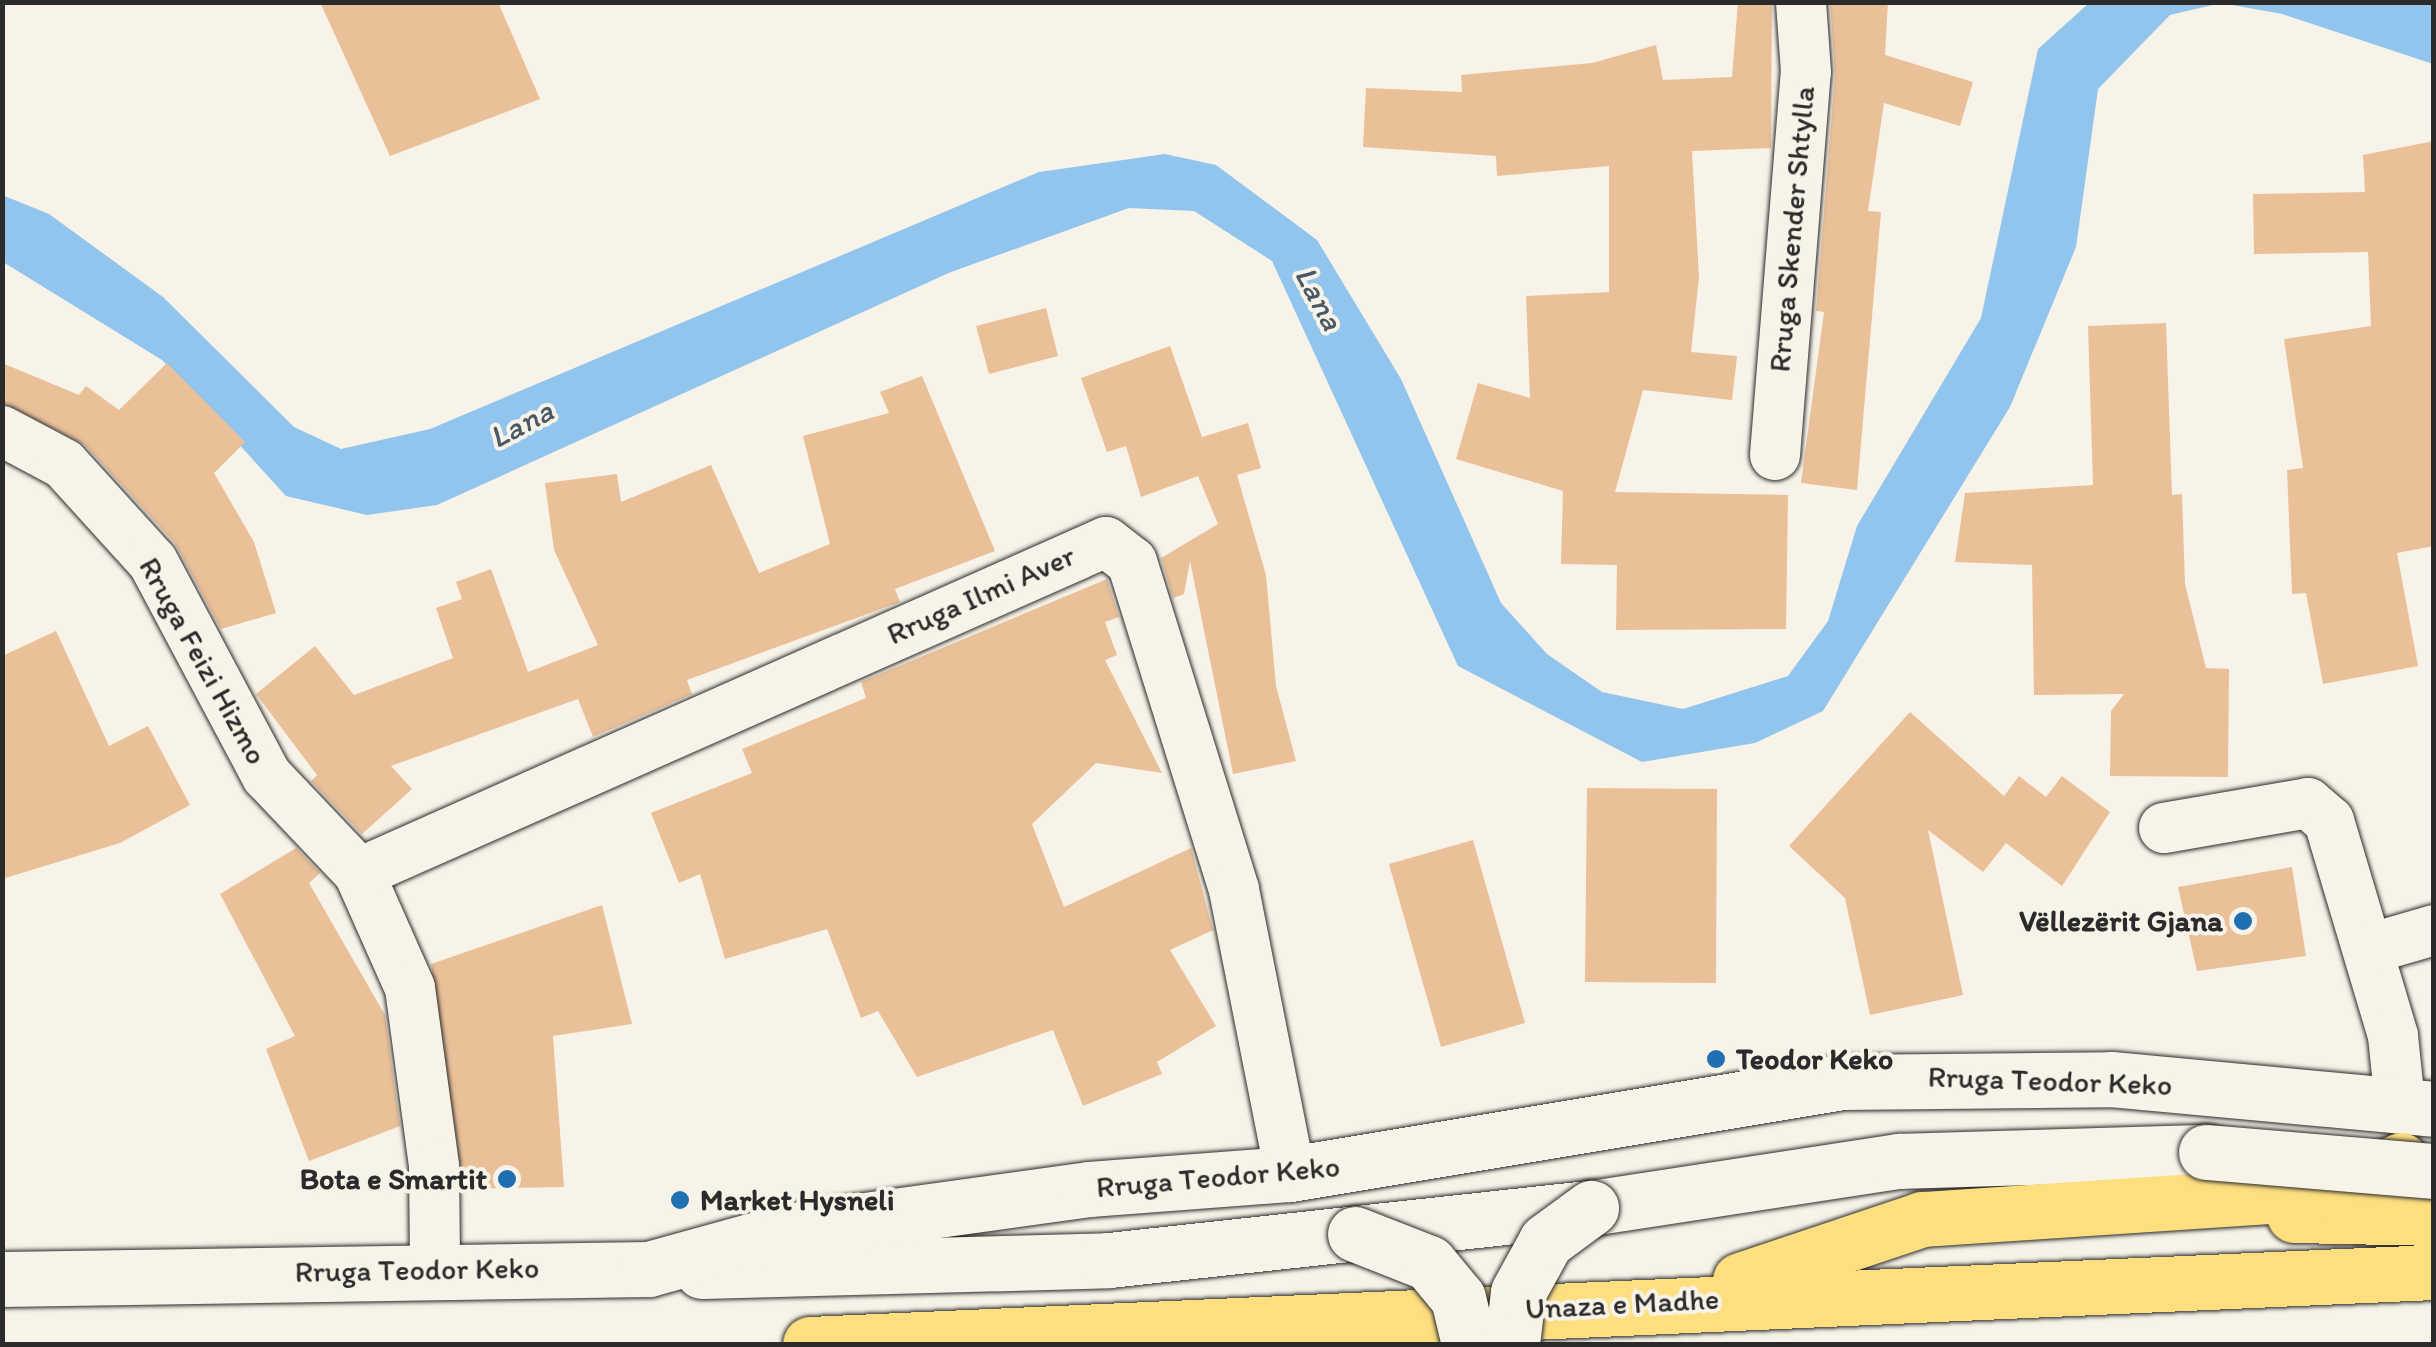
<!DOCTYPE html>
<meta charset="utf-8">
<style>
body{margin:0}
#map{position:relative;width:2436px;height:1347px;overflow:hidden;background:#f7f3e8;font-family:Itim,sans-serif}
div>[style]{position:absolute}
.water>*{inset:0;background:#91c5ee}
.building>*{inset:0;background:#eac099}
.roads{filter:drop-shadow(0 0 2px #2b2b2b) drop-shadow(0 0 2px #2b2b2b)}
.street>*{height:50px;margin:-25px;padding:0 25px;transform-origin:25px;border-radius:25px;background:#f7f3e8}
.secondary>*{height:55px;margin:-27.5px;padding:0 27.5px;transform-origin:27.5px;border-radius:27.5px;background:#f7f3e8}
.highway>*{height:55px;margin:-27.5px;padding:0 27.5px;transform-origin:27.5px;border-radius:27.5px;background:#fddf80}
.bridges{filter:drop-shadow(0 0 2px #2b2b2b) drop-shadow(0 0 2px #2b2b2b)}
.secondary-bridge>*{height:55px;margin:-27.5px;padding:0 27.5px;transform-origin:27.5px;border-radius:27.5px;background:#f7f3e8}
.dots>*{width:28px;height:28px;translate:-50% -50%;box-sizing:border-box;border:5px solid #f7f3e8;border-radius:50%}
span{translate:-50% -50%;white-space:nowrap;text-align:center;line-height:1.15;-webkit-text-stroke:8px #f7f3e8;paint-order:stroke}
.street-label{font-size:30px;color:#2b2b2b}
.poi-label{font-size:30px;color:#2b2b2b;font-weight:700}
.right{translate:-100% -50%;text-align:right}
.left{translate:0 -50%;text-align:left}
.water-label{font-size:32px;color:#4a5966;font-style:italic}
.frame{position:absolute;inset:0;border:5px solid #2b2b2b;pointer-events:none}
</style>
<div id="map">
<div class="water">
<div style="clip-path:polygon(2089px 3px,2433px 3px,2433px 64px,2282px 14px,2221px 3px,2170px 15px,2098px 89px,2076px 247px,2010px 407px,1823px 711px,1755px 743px,1642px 762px,1458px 666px,1272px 261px,1194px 211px,1129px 208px,951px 272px,437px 505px,367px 515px,286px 496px,162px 360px,3px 262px,2px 195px,49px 214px,163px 297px,294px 427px,341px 449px,430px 429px,1039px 172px,1165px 154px,1216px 165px,1317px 240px,1401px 379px,1501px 603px,1547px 654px,1602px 692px,1683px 709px,1788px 676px,1828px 621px,1857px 526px,1981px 318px,2038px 49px)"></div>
</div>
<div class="building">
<div style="clip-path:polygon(320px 2px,498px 2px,540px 99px,390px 156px)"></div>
<div style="clip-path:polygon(1738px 2px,1772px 2px,1771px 148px,1692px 151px,1699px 277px,1691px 352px,1737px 356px,1732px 400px,1643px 390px,1615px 492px,1788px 495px,1786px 629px,1616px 630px,1617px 565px,1561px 564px,1563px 491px,1456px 459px,1478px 383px,1530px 398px,1526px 296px,1609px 292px,1609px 166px,1497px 176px,1496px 156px,1363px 147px,1366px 88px,1462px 92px,1461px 75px,1592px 63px,1656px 45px,1663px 80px,1732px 77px)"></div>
<div style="clip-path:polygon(1830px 2px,1888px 2px,1885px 55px,1973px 82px,1960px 126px,1884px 103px,1868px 211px,1881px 212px,1857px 490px,1801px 483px,1824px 312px,1816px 311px,1835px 74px)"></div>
<div style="clip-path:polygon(2434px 141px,2434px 546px,2397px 553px,2418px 666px,2323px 684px,2306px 593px,2292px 594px,2287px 470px,2303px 468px,2284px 339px,2371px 326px,2368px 252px,2254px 254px,2253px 194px,2365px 192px,2363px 155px)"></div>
<div style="clip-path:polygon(1046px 308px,1058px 356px,989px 374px,976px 326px)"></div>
<div style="clip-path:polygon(2166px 323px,2172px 495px,2182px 494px,2185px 584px,2206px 668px,2229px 669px,2228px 777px,2110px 776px,2111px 711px,2124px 694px,2034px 695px,2032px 565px,1955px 562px,1965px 493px,2093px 485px,2088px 326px)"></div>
<div style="clip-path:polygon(1170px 346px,1202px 437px,1248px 423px,1261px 468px,1237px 475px,1266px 575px,1276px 686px,1296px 761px,1233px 774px,1190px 561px,1184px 594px,1173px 598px,1161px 558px,1218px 524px,1198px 476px,1141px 497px,1126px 446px,1107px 452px,1081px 378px)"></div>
<div style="clip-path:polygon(2px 363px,79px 395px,86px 386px,119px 410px,167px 363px,245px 442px,214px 473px,254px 542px,276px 613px,221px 629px,175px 543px,85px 445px,2px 402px)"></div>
<div style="clip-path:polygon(922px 376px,995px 551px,895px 589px,900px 602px,687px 680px,692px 694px,593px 737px,578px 699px,391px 766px,412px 789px,362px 834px,311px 781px,317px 775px,256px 694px,315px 646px,354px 695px,453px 658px,436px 608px,462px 599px,456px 582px,491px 569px,528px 672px,598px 645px,554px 550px,545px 483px,617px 474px,621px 502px,711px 465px,759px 573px,830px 544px,803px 436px,889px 413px,880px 392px)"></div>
<div style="clip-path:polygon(1107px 579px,1119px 617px,1105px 622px,1117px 655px,1105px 660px,1162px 773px,1096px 763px,1032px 824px,1064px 907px,1191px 848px,1213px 930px,1170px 950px,1216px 1026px,1157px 1062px,1162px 1074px,1083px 1106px,1053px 1030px,917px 1077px,878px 1011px,861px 1018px,827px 929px,725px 959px,700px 874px,679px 883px,651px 813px,752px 773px,742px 749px,866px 698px,861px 682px)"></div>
<div style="clip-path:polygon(56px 631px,109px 746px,148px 726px,190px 805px,120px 843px,2px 879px,2px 656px)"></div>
<div style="clip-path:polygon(1910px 712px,2004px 796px,2019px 776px,2046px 797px,2062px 776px,2110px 812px,2062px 886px,2006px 843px,1983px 872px,1928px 830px,1963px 995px,1870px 1015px,1845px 898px,1789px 846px)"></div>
<div style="clip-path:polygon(1587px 788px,1717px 789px,1716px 983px,1585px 982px)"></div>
<div style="clip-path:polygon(1473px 840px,1525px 1023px,1441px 1047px,1389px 864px)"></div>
<div style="clip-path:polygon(296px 848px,320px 873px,309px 883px,385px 1015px,400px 1126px,309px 1161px,266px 1049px,295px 1036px,220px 894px)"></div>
<div style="clip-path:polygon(2292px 867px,2306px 956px,2197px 971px,2178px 887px)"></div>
<div style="clip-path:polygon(602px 905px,632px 1024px,553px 1036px,564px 1187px,463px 1189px,431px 964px)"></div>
</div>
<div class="roads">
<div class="street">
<div style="left:2px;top:431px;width:70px;rotate:28deg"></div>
<div style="left:64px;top:464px;width:132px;rotate:47.8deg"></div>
<div style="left:153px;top:562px;width:242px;rotate:62deg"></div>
<div style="left:267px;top:776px;width:134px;rotate:46.5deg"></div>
<div style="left:359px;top:873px;width:126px;rotate:66.1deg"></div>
<div style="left:410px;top:988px;width:180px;rotate:82.3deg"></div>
<div style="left:434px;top:1166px;width:103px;rotate:89.4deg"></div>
<div style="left:1775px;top:455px;width:384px;rotate:-85.4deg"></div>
<div style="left:1806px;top:72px;width:70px;rotate:-94.1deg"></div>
<div style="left:2164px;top:828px;width:146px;rotate:-9.8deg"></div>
<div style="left:2308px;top:803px;width:28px;rotate:41deg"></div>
<div style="left:2329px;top:821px;width:224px;rotate:73.4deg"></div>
<div style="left:2393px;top:1036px;width:68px;rotate:84.1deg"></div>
<div style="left:359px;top:873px;width:817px;rotate:-23.9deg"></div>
<div style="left:1106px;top:542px;width:33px;rotate:38deg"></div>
<div style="left:1132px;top:562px;width:343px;rotate:72.7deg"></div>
<div style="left:1234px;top:890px;width:289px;rotate:78.8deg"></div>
<div style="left:2369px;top:949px;width:68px;rotate:-16.3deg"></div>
</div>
<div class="secondary">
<div style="left:702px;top:1271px;width:407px;rotate:-1.5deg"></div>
<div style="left:1109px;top:1260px;width:485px;rotate:-6.2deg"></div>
<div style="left:1591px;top:1208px;width:312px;rotate:-8.7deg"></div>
<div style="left:1899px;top:1161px;width:307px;rotate:-1.7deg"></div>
<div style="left:2px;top:1279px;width:647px;rotate:-0.89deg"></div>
<div style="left:649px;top:1269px;width:142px;rotate:-15.5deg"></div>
<div style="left:786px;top:1231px;width:306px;rotate:-7.9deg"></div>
<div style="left:1089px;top:1189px;width:202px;rotate:-4.3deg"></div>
<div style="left:1290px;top:1174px;width:560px;rotate:-9.46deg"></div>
<div style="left:1842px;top:1082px;width:269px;rotate:-0.6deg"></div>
<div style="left:2111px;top:1079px;width:324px;rotate:5.3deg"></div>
</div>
<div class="highway">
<div style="left:2294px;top:1215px;width:140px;rotate:1.2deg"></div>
<div style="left:1740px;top:1280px;width:192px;rotate:-18.5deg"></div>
<div style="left:1922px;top:1219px;width:411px;rotate:-3.8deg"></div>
<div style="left:2332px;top:1192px;width:76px;rotate:-24.9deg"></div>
<div style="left:810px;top:1344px;width:1626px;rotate:-2.54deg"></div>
</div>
</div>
<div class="bridges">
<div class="secondary-bridge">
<div style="left:2206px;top:1152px;width:229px;rotate:4.8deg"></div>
<div style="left:1355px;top:1234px;width:79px;rotate:21.4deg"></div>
<div style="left:1429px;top:1263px;width:45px;rotate:50.4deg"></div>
<div style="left:1458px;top:1298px;width:47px;rotate:76.6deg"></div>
<div style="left:1512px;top:1344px;width:52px;rotate:-83.4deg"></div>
<div style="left:1518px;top:1292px;width:58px;rotate:-61.2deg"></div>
<div style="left:1546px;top:1241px;width:56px;rotate:-36.3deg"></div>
</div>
</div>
<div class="dots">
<div style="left:2243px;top:921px;background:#1f6fb2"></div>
<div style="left:1716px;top:1059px;background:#1f6fb2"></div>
<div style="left:507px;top:1179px;background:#1f6fb2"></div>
<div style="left:680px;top:1200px;background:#1f6fb2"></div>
</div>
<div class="street-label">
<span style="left:1792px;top:229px;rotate:-85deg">Rruga Skender Shtylla</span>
<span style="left:981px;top:595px;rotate:-24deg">Rruga Ilmi Aver</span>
<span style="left:203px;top:661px;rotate:61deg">Rruga Feizi Hizmo</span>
<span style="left:2050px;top:1081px;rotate:2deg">Rruga Teodor Keko</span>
<span style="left:1218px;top:1177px;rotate:-5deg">Rruga Teodor Keko</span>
<span style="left:417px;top:1270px;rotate:-1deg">Rruga Teodor Keko</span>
<span style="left:1622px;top:1304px;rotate:-3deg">Unaza e Madhe</span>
</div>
<div class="poi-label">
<span class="right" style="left:2223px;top:921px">Vëllezërit Gjana</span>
<span class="left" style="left:1736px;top:1059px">Teodor Keko</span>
<span class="right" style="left:487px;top:1179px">Bota e Smartit</span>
<span class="left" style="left:700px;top:1200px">Market Hysneli</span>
</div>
<div class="water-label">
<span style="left:1319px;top:298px;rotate:62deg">Lana</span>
<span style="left:521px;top:424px;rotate:-28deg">Lana</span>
</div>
<div class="frame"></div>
</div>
